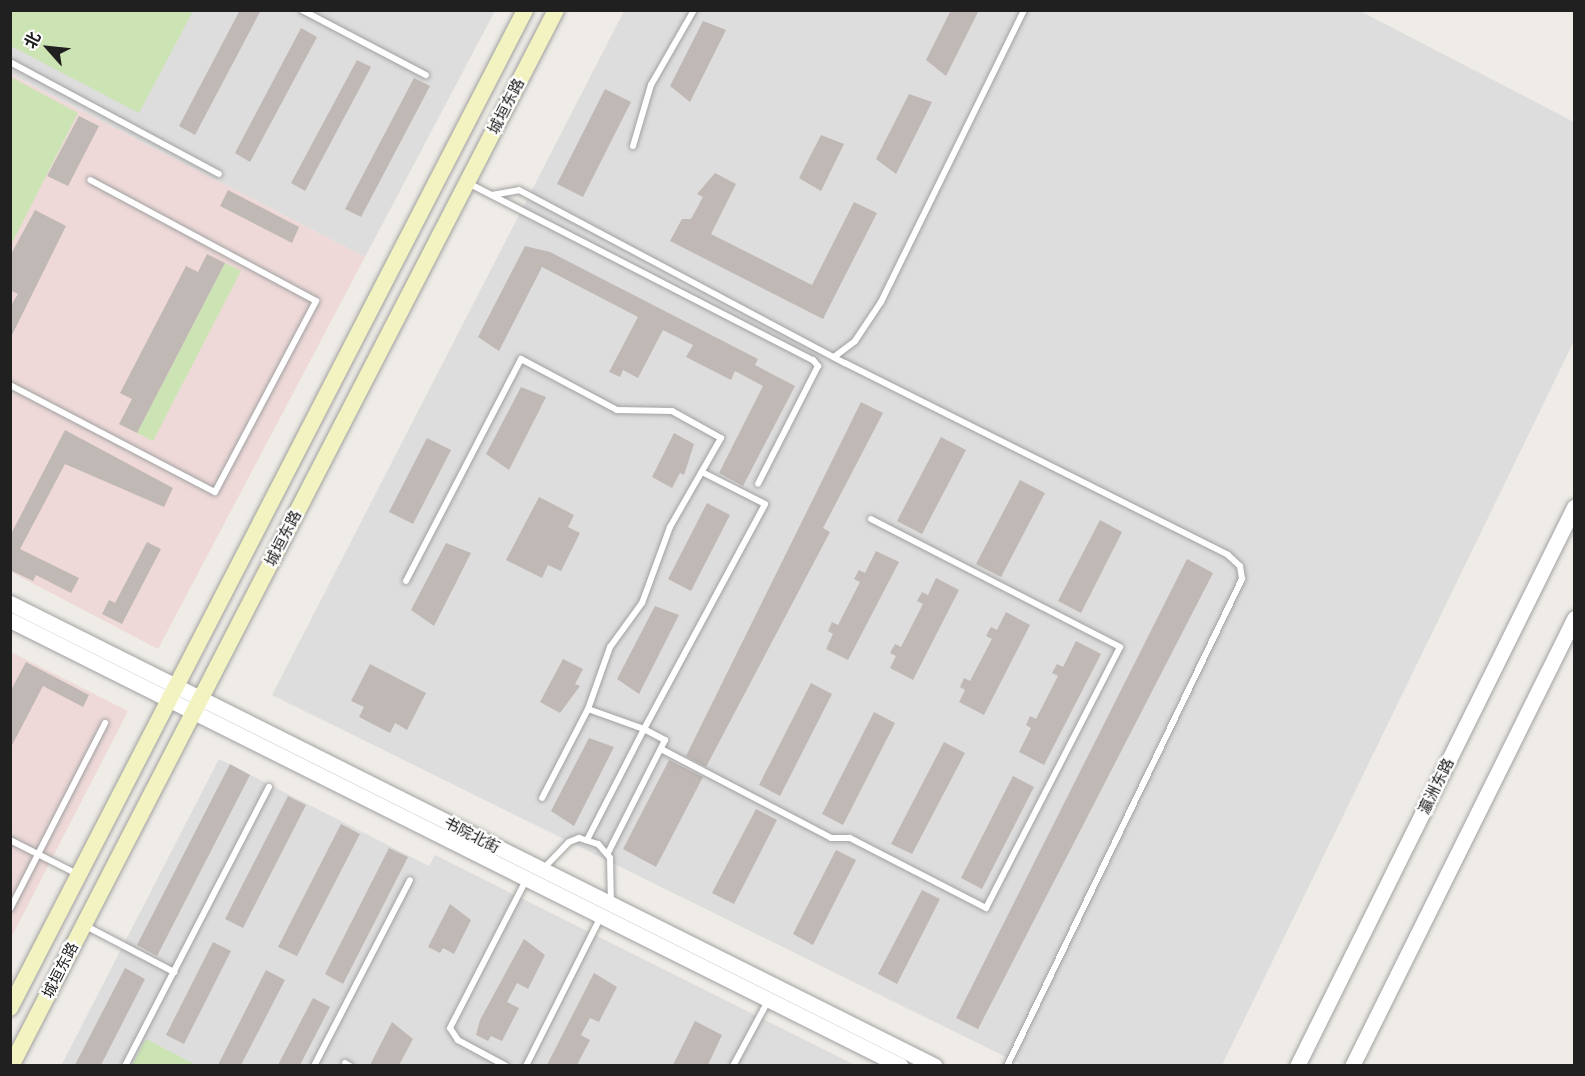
<!DOCTYPE html>
<meta charset="utf-8">
<style>
body{margin:0}
#map{position:relative;width:1585px;height:1076px;overflow:hidden;background:#efece7;font-family:"Golos Text","Noto Sans SC",sans-serif}
div>[style]{position:absolute}
.residential>*{inset:0;background:#dedddd}
.commercial>*{inset:0;background:#eed9d8}
.grass>*{inset:0;background:#cce4b3}
.building>*{inset:0;background:#bfb8b4}
.roads{filter:drop-shadow(0 0 2px #a1a1a1) drop-shadow(0 0 2px #a1a1a1)}
.service>*{height:6px;margin:-3px;padding:0 3px;transform-origin:3px;border-radius:3px;background:#fff}
.tertiary>*{height:15px;margin:-7.5px;padding:0 7.5px;transform-origin:7.5px;border-radius:7.5px;background:#fff}
.secondary>*{height:16px;margin:-8px;padding:0 8px;transform-origin:8px;border-radius:8px;background:#f2f3c1}
span{translate:-50% -50%;white-space:nowrap;text-align:center;line-height:1.15;-webkit-text-stroke:4.5px #fff;paint-order:stroke}
.street-label{font-size:15px;color:#202020}
.frame{position:absolute;inset:0;border:12px solid #202020;pointer-events:none}
.north{position:absolute;left:18px;top:18px;width:60px;height:60px;-webkit-text-stroke:4px #fff;paint-order:stroke;rotate:297deg;font-size:16px;font-weight:700;line-height:24px;text-align:center;color:#202020}
.north::after{content:'';display:block;margin:auto;width:21px;height:27px;background:#202020;clip-path:polygon(50% 0,100% 100%,50% 72%,0 100%)}
</style>
<div id="map">
<div class="residential">
<div style="clip-path:polygon(10px 11px,495px 11px,365px 257px,11px 74px)"></div>
<div style="clip-path:polygon(624px 11px,1360px 11px,1574px 122px,1574px 341px,1222px 1065px,1022px 1065px,272px 695px)"></div>
<div style="clip-path:polygon(219px 759px,429px 866px,435px 855px,855px 1065px,61px 1066px)"></div>
</div>
<div class="commercial">
<div style="clip-path:polygon(10px 74px,365px 257px,158px 649px,11px 572px)"></div>
<div style="clip-path:polygon(13px 653px,128px 711px,11px 938px,10px 658px)"></div>
</div>
<div class="grass">
<div style="clip-path:polygon(10px 11px,11px 10px,193px 11px,139px 113px,11px 46px)"></div>
<div style="clip-path:polygon(11px 77px,78px 113px,11px 245px)"></div>
<div style="clip-path:polygon(225px 263px,241px 271px,153px 441px,137px 433px)"></div>
<div style="clip-path:polygon(146px 1039px,196px 1065px,132px 1065px)"></div>
</div>
<div class="building">
<div style="clip-path:polygon(240px 10px,261px 10px,195px 135px,179px 126px)"></div>
<div style="clip-path:polygon(951px 10px,979px 10px,946px 76px,926px 60px)"></div>
<div style="clip-path:polygon(703px 21px,726px 30px,690px 102px,670px 86px)"></div>
<div style="clip-path:polygon(301px 28px,317px 37px,250px 162px,235px 153px)"></div>
<div style="clip-path:polygon(357px 60px,371px 67px,305px 191px,291px 183px)"></div>
<div style="clip-path:polygon(414px 78px,430px 86px,361px 217px,345px 209px)"></div>
<div style="clip-path:polygon(605px 89px,631px 102px,583px 197px,557px 184px)"></div>
<div style="clip-path:polygon(909px 94px,932px 102px,896px 174px,876px 159px)"></div>
<div style="clip-path:polygon(79px 116px,99px 126px,68px 186px,47px 176px)"></div>
<div style="clip-path:polygon(821px 135px,844px 144px,821px 191px,799px 178px)"></div>
<div style="clip-path:polygon(715px 173px,736px 184px,711px 234px,812px 285px,854px 202px,877px 213px,823px 319px,670px 241px,682px 219px,691px 219px,703px 197px,697px 194px)"></div>
<div style="clip-path:polygon(228px 190px,299px 227px,292px 243px,220px 206px)"></div>
<div style="clip-path:polygon(35px 210px,66px 226px,10px 339px,10px 307px,18px 294px,10px 290px,10px 256px)"></div>
<div style="clip-path:polygon(525px 246px,550px 252px,758px 359px,755px 365px,795px 386px,743px 486px,719px 473px,763px 386px,735px 371px,731px 380px,686px 357px,693px 345px,663px 330px,638px 378px,623px 370px,620px 377px,609px 372px,638px 317px,542px 267px,499px 351px,478px 337px)"></div>
<div style="clip-path:polygon(207px 254px,225px 263px,137px 433px,119px 424px,132px 399px,120px 393px,186px 266px,198px 272px)"></div>
<div style="clip-path:polygon(521px 387px,546px 397px,509px 470px,486px 454px)"></div>
<div style="clip-path:polygon(861px 402px,883px 413px,823px 528px,830px 532px,706px 767px,686px 756px)"></div>
<div style="clip-path:polygon(65px 430px,173px 488px,164px 507px,65px 464px,20px 549px,79px 578px,71px 593px,36px 575px,33px 581px,10px 570px,10px 536px)"></div>
<div style="clip-path:polygon(674px 433px,694px 444px,684px 475px,680px 473px,672px 488px,652px 477px)"></div>
<div style="clip-path:polygon(941px 437px,966px 450px,922px 534px,897px 521px)"></div>
<div style="clip-path:polygon(427px 438px,451px 450px,413px 524px,389px 512px)"></div>
<div style="clip-path:polygon(1020px 480px,1045px 493px,1001px 577px,976px 564px)"></div>
<div style="clip-path:polygon(539px 497px,574px 515px,568px 527px,580px 533px,561px 571px,548px 565px,542px 578px,506px 560px)"></div>
<div style="clip-path:polygon(707px 503px,730px 515px,691px 591px,668px 579px)"></div>
<div style="clip-path:polygon(1100px 520px,1122px 532px,1081px 613px,1058px 601px)"></div>
<div style="clip-path:polygon(147px 542px,161px 549px,122px 624px,102px 614px,109px 600px,115px 603px)"></div>
<div style="clip-path:polygon(446px 543px,471px 553px,434px 626px,411px 610px)"></div>
<div style="clip-path:polygon(876px 551px,899px 562px,848px 660px,826px 649px,833px 634px,828px 631px,832px 622px,838px 625px,860px 582px,854px 579px,859px 570px,865px 573px)"></div>
<div style="clip-path:polygon(1187px 559px,1213px 573px,978px 1029px,956px 1018px)"></div>
<div style="clip-path:polygon(936px 578px,959px 590px,913px 680px,890px 668px,896px 656px,890px 653px,895px 644px,901px 647px,923px 604px,917px 601px,922px 592px,928px 595px)"></div>
<div style="clip-path:polygon(655px 606px,679px 615px,639px 694px,617px 679px)"></div>
<div style="clip-path:polygon(1006px 612px,1030px 625px,984px 715px,959px 702px,965px 690px,960px 687px,964px 678px,970px 681px,992px 639px,986px 636px,991px 627px,997px 630px)"></div>
<div style="clip-path:polygon(1076px 641px,1101px 654px,1044px 765px,1019px 752px,1031px 728px,1026px 725px,1030px 716px,1036px 719px,1058px 676px,1052px 673px,1057px 664px,1063px 667px)"></div>
<div style="clip-path:polygon(563px 659px,583px 669px,575px 684px,580px 686px,560px 713px,540px 702px)"></div>
<div style="clip-path:polygon(26px 662px,89px 695px,83px 707px,43px 686px,10px 749px,10px 692px)"></div>
<div style="clip-path:polygon(370px 664px,426px 693px,407px 730px,395px 723px,390px 733px,359px 717px,364px 707px,351px 701px)"></div>
<div style="clip-path:polygon(811px 683px,832px 694px,780px 796px,759px 785px)"></div>
<div style="clip-path:polygon(874px 712px,895px 723px,843px 825px,822px 814px)"></div>
<div style="clip-path:polygon(589px 738px,614px 747px,574px 826px,551px 811px)"></div>
<div style="clip-path:polygon(944px 742px,965px 753px,912px 854px,891px 844px)"></div>
<div style="clip-path:polygon(669px 760px,703px 777px,656px 867px,623px 849px)"></div>
<div style="clip-path:polygon(230px 764px,250px 775px,157px 956px,137px 945px)"></div>
<div style="clip-path:polygon(1013px 776px,1034px 787px,982px 889px,961px 878px)"></div>
<div style="clip-path:polygon(288px 796px,306px 805px,243px 928px,225px 919px)"></div>
<div style="clip-path:polygon(756px 809px,777px 820px,734px 904px,712px 893px)"></div>
<div style="clip-path:polygon(341px 824px,360px 834px,297px 956px,278px 947px)"></div>
<div style="clip-path:polygon(389px 848px,408px 857px,343px 984px,325px 974px)"></div>
<div style="clip-path:polygon(836px 850px,856px 860px,813px 945px,793px 934px)"></div>
<div style="clip-path:polygon(922px 890px,940px 899px,897px 984px,878px 974px)"></div>
<div style="clip-path:polygon(450px 904px,471px 920px,454px 954px,443px 948px,440px 953px,428px 947px)"></div>
<div style="clip-path:polygon(524px 939px,545px 955px,528px 989px,517px 983px,507px 1002px,519px 1008px,502px 1041px,491px 1036px,488px 1041px,476px 1035px,480px 1020px)"></div>
<div style="clip-path:polygon(213px 942px,231px 951px,184px 1044px,166px 1035px)"></div>
<div style="clip-path:polygon(125px 968px,145px 979px,101px 1065px,75px 1065px)"></div>
<div style="clip-path:polygon(266px 970px,285px 980px,241px 1065px,218px 1065px)"></div>
<div style="clip-path:polygon(594px 973px,617px 987px,599px 1022px,590px 1018px,581px 1035px,590px 1040px,577px 1065px,547px 1065px)"></div>
<div style="clip-path:polygon(313px 998px,330px 1007px,300px 1065px,278px 1065px)"></div>
<div style="clip-path:polygon(695px 1021px,722px 1035px,708px 1065px,673px 1065px)"></div>
<div style="clip-path:polygon(392px 1022px,413px 1039px,399px 1065px,370px 1065px)"></div>
</div>
<div class="roads">
<div class="service">
<div style="left:302px;top:10px;width:140px;rotate:27.7deg"></div>
<div style="left:10px;top:62px;width:237px;rotate:28.2deg"></div>
<div style="left:633px;top:146px;width:64px;rotate:-73.6deg"></div>
<div style="left:651px;top:85px;width:86px;rotate:-60.2deg"></div>
<div style="left:468px;top:183px;width:388px;rotate:27.2deg"></div>
<div style="left:813px;top:360px;width:8px;rotate:50deg"></div>
<div style="left:818px;top:366px;width:132px;rotate:117deg"></div>
<div style="left:492px;top:195px;width:27px;rotate:-10deg"></div>
<div style="left:519px;top:190px;width:369px;rotate:28deg"></div>
<div style="left:845px;top:363px;width:428px;rotate:26.6deg"></div>
<div style="left:1228px;top:555px;width:16px;rotate:43deg"></div>
<div style="left:1240px;top:566px;width:13px;rotate:81deg"></div>
<div style="left:1242px;top:579px;width:541px;rotate:115.76deg"></div>
<div style="left:834px;top:357px;width:26px;rotate:-37deg"></div>
<div style="left:855px;top:341px;width:47px;rotate:-56.3deg"></div>
<div style="left:881px;top:302px;width:325px;rotate:-63.9deg"></div>
<div style="left:10px;top:385px;width:231px;rotate:27.6deg"></div>
<div style="left:215px;top:492px;width:216px;rotate:-62.1deg"></div>
<div style="left:316px;top:301px;width:256px;rotate:-151.8deg"></div>
<div style="left:406px;top:581px;width:250px;rotate:-62.6deg"></div>
<div style="left:521px;top:359px;width:109px;rotate:28deg"></div>
<div style="left:617px;top:410px;width:55px;rotate:1deg"></div>
<div style="left:672px;top:411px;width:56px;rotate:28.9deg"></div>
<div style="left:721px;top:438px;width:103px;rotate:119.8deg"></div>
<div style="left:670px;top:527px;width:81px;rotate:110.2deg"></div>
<div style="left:642px;top:603px;width:54px;rotate:126deg"></div>
<div style="left:610px;top:647px;width:66px;rotate:109.5deg"></div>
<div style="left:588px;top:709px;width:100px;rotate:117.3deg"></div>
<div style="left:588px;top:709px;width:59px;rotate:19.7deg"></div>
<div style="left:644px;top:729px;width:255px;rotate:-61.7deg"></div>
<div style="left:765px;top:504px;width:71px;rotate:-153.1deg"></div>
<div style="left:661px;top:749px;width:192px;rotate:27.6deg"></div>
<div style="left:831px;top:838px;width:19px"></div>
<div style="left:850px;top:838px;width:153px;rotate:27.2deg"></div>
<div style="left:986px;top:908px;width:293px;rotate:-62.8deg"></div>
<div style="left:1120px;top:647px;width:280px;rotate:-152.8deg"></div>
<div style="left:10px;top:840px;width:75px;rotate:26.9deg"></div>
<div style="left:587px;top:840px;width:125px;rotate:-62.8deg"></div>
<div style="left:644px;top:729px;width:24px;rotate:28deg"></div>
<div style="left:665px;top:740px;width:127px;rotate:116.8deg"></div>
<div style="left:543px;top:869px;width:37px;rotate:-46deg"></div>
<div style="left:569px;top:842px;width:11px;rotate:-22deg"></div>
<div style="left:579px;top:838px;width:20px;rotate:18deg"></div>
<div style="left:598px;top:844px;width:18px;rotate:49deg"></div>
<div style="left:610px;top:858px;width:46px;rotate:88.8deg"></div>
<div style="left:10px;top:909px;width:209px;rotate:-62.9deg"></div>
<div style="left:84px;top:925px;width:102px;rotate:27.6deg"></div>
<div style="left:345px;top:1063px;width:6px;rotate:31deg"></div>
<div style="left:125px;top:1066px;width:314px;rotate:-62.7deg"></div>
<div style="left:314px;top:1066px;width:209px;rotate:-62.7deg"></div>
<div style="left:506px;top:1066px;width:55px;rotate:-151.6deg"></div>
<div style="left:458px;top:1040px;width:14px;rotate:-124deg"></div>
<div style="left:450px;top:1028px;width:166px;rotate:-62.8deg"></div>
<div style="left:526px;top:1066px;width:168px;rotate:-63.4deg"></div>
<div style="left:733px;top:1066px;width:74px;rotate:-61.7deg"></div>
</div>
<div class="tertiary">
<div style="left:10px;top:603px;width:1034px;rotate:26.59deg"></div>
<div style="left:10px;top:620px;width:996px;rotate:26.59deg"></div>
<div style="left:1297px;top:1066px;width:624px;rotate:-63.64deg"></div>
<div style="left:1352px;top:1066px;width:500px;rotate:-63.6deg"></div>
</div>
<div class="secondary">
<div style="left:10px;top:1008px;width:1123px;rotate:-62.7deg"></div>
<div style="left:11px;top:1066px;width:1188px;rotate:-62.7deg"></div>
</div>
</div>
<div class="street-label">
<span style="left:506px;top:106px;rotate:-63deg">城垣东路</span>
<span style="left:283px;top:538px;rotate:-63deg">城垣东路</span>
<span style="left:1436px;top:786px;rotate:-64deg">瀛洲东路</span>
<span style="left:472px;top:835px;rotate:27deg">书院北街</span>
<span style="left:60px;top:970px;rotate:-63deg">城垣东路</span>
</div>
<div class="frame"></div>
<div class="north">北</div>
</div>
